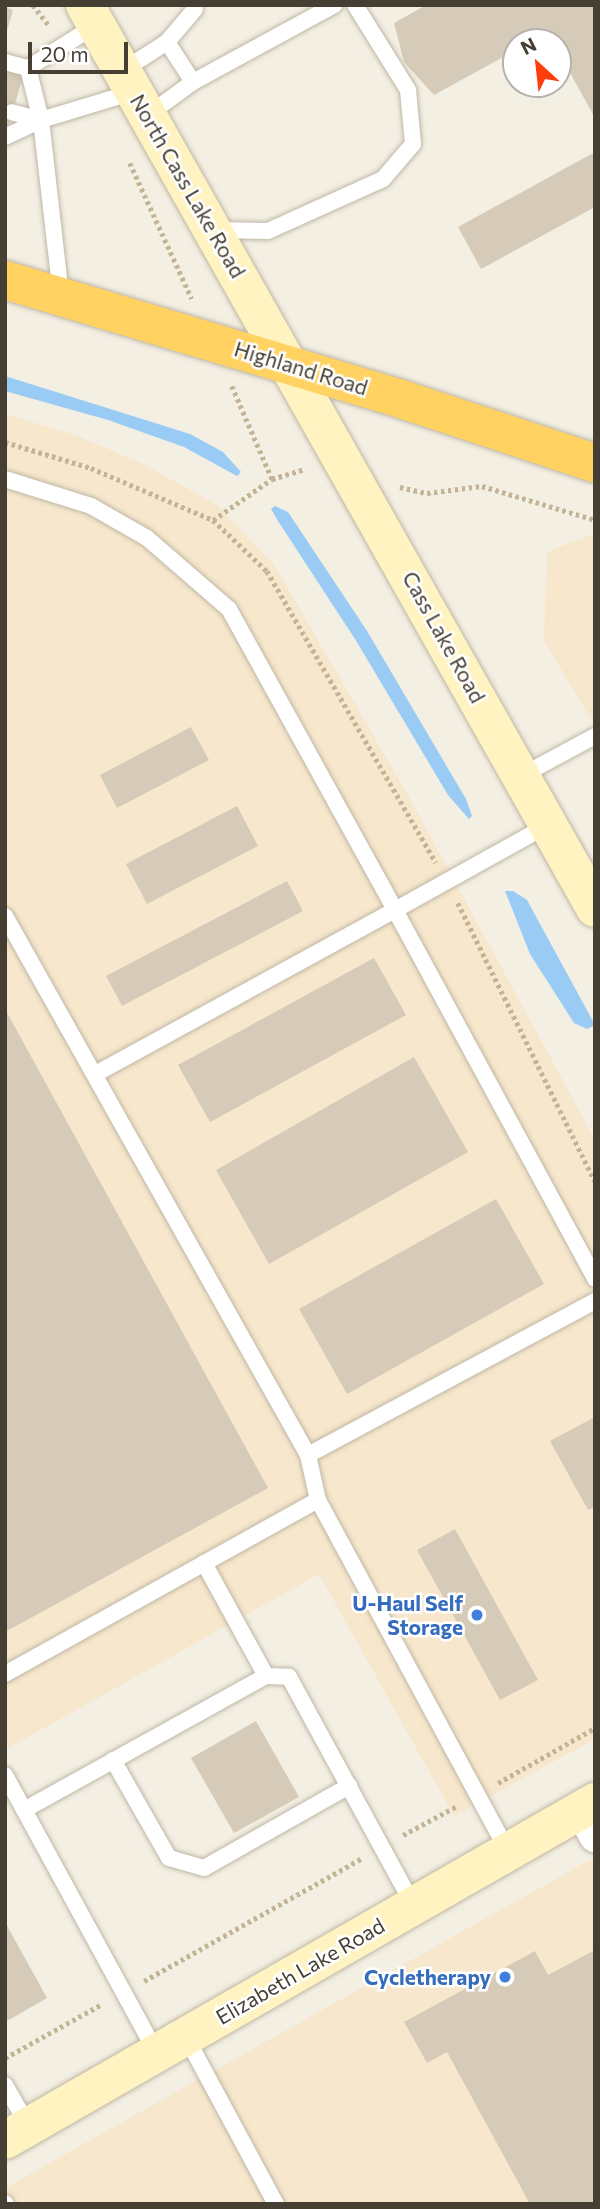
<!DOCTYPE html>
<style>
body{margin:0}
#map{position:relative;width:600px;height:2209px;overflow:hidden;background:#f3efe3;font-family:Commissioner,sans-serif}
div>[style]{position:absolute}
.commercial>*{inset:0;background:#f7e7cc}
.water>*{inset:0;background:#9acbf5}
.building>*{inset:0;background:#d5cbb8}
.path>*{height:4.5px;margin-top:-2.25px;transform-origin:0;background:repeating-linear-gradient(90deg,#c2b495 0 3.5px,transparent 0 7px)}
.roads{filter:drop-shadow(0 0 2px #bfb7a5) drop-shadow(0 0 2px #bfb7a5)}
.lane>*{height:16px;margin:-8px;padding:0 8px;transform-origin:8px;border-radius:8px;background:#fff}
.street>*{height:33px;margin:-16.5px;padding:0 16.5px;transform-origin:16.5px;border-radius:16.5px;background:#fff}
.secondary>*{height:38px;margin:-19px;padding:0 19px;transform-origin:19px;border-radius:19px;background:#fff3c1}
.highway>*{height:38px;margin:-19px;padding:0 19px;transform-origin:19px;border-radius:19px;background:#ffd262}
.dots>*{width:19px;height:19px;translate:-50% -50%;box-sizing:border-box;border:4px solid #fff;border-radius:50%}
span{translate:-50% -50%;white-space:nowrap;text-align:center;line-height:1.15;-webkit-text-stroke:5px #fff;paint-order:stroke}
.street-label{font-size:21px;color:#453f33}
.shop-label{font-size:21px;color:#366cbe;font-weight:700}
.right{translate:-100% -50%;text-align:right}
.frame{position:absolute;inset:0;border:7px solid #453f33;pointer-events:none}
.north{position:absolute;left:502px;top:28px;width:70px;height:70px;box-sizing:border-box;background:#fff;border:2px solid #b5b2ad;border-radius:50%;rotate:333deg;font-size:19px;font-weight:700;line-height:28px;text-align:center;color:#453f33}
.north::after{content:'';display:block;margin:auto;width:24px;height:32px;background:#ff3e0e;clip-path:polygon(50% 0,100% 100%,50% 72%,0 100%)}
.scale{position:absolute;left:28px;top:42px;width:100px;height:32px;box-sizing:border-box;border:4px solid #453f33;border-top:0;padding-left:9px;font-size:21px;line-height:24px;white-space:nowrap;color:#453f33;-webkit-text-stroke:5px #fff;paint-order:stroke}
</style>
<div id="map">
<div class="commercial">
<div style="clip-path:polygon(5px 414px,75px 435px,141px 463px,217px 505px,273px 563px,408px 795px,595px 1140px,595px 1739px,454px 1816px,319px 1574px,5px 1750px)"></div>
<div style="clip-path:polygon(595px 533px,595px 725px,544px 641px,547px 552px)"></div>
<div style="clip-path:polygon(595px 1857px,595px 2204px,5px 2204px,5px 2188px)"></div>
</div>
<div class="water">
<div style="clip-path:polygon(5px 376px,190px 434px,223px 452px,241px 472px,237px 476px,184px 447px,108px 420px,5px 391px)"></div>
<div style="clip-path:polygon(275px 506px,288px 512px,367px 631px,466px 799px,472px 816px,469px 819px,448px 795px,355px 639px,278px 521px,271px 509px)"></div>
<div style="clip-path:polygon(505px 891px,513px 891px,527px 900px,595px 1025px,587px 1029px,574px 1023px,530px 954px)"></div>
</div>
<div class="building">
<div style="clip-path:polygon(426px 5px,595px 5px,595px 118px,558px 51px,558px 42px,548px 33px,531px 42px,516px 42px,516px 50px,434px 95px,404px 62px,394px 23px)"></div>
<div style="clip-path:polygon(5px 7px,13px 10px,6px 34px,5px 34px)"></div>
<div style="clip-path:polygon(5px 68px,24px 73px,6px 134px,5px 133px)"></div>
<div style="clip-path:polygon(595px 152px,595px 207px,481px 269px,458px 227px)"></div>
<div style="clip-path:polygon(191px 727px,209px 760px,117px 808px,100px 775px)"></div>
<div style="clip-path:polygon(237px 806px,258px 846px,147px 904px,126px 864px)"></div>
<div style="clip-path:polygon(287px 881px,303px 911px,122px 1006px,106px 976px)"></div>
<div style="clip-path:polygon(374px 958px,406px 1015px,210px 1122px,178px 1065px)"></div>
<div style="clip-path:polygon(5px 1009px,268px 1488px,5px 1632px)"></div>
<div style="clip-path:polygon(414px 1057px,468px 1152px,269px 1264px,216px 1170px)"></div>
<div style="clip-path:polygon(496px 1199px,544px 1284px,347px 1394px,299px 1309px)"></div>
<div style="clip-path:polygon(595px 1417px,595px 1507px,588px 1510px,550px 1441px)"></div>
<div style="clip-path:polygon(455px 1529px,538px 1680px,500px 1700px,417px 1550px)"></div>
<div style="clip-path:polygon(256px 1721px,299px 1797px,234px 1833px,191px 1758px)"></div>
<div style="clip-path:polygon(5px 1922px,47px 1998px,7px 2021px,5px 2017px)"></div>
<div style="clip-path:polygon(595px 1950px,595px 2204px,530px 2204px,447px 2052px,427px 2063px,404px 2022px,535px 1951px,548px 1975px)"></div>
</div>
<div class="path">
<div style="left:33px;top:5px;width:28px;rotate:52deg"></div>
<div style="left:130px;top:163px;width:149px;rotate:65.5deg"></div>
<div style="left:232px;top:386px;width:101px;rotate:66.7deg"></div>
<div style="left:5px;top:442px;width:90px;rotate:16.8deg"></div>
<div style="left:91px;top:468px;width:133px;rotate:23.1deg"></div>
<div style="left:213px;top:520px;width:74px;rotate:43.4deg"></div>
<div style="left:267px;top:571px;width:337px;rotate:59.9deg"></div>
<div style="left:400px;top:487px;width:28px;rotate:13deg"></div>
<div style="left:427px;top:493px;width:55px;rotate:-7.3deg"></div>
<div style="left:482px;top:486px;width:118px;rotate:16.7deg"></div>
<div style="left:213px;top:520px;width:72px;rotate:-34.8deg"></div>
<div style="left:272px;top:479px;width:34px;rotate:-17deg"></div>
<div style="left:458px;top:903px;width:310px;rotate:63.8deg"></div>
<div style="left:498px;top:1783px;width:112px;rotate:-29.6deg"></div>
<div style="left:403px;top:1835px;width:61px;rotate:-28.2deg"></div>
<div style="left:144px;top:1981px;width:250px;rotate:-29.4deg"></div>
<div style="left:5px;top:2058px;width:111px;rotate:-29.1deg"></div>
</div>
<div class="roads">
<div class="lane">
<div style="left:5px;top:62px;width:24px;rotate:15deg"></div>
<div style="left:28px;top:68px;width:54px;rotate:76deg"></div>
<div style="left:41px;top:120px;width:176px;rotate:83.5deg"></div>
<div style="left:28px;top:68px;width:80px;rotate:-32.3deg"></div>
<div style="left:122px;top:71px;width:54px;rotate:-32.8deg"></div>
<div style="left:193px;top:82px;width:48px;rotate:-123deg"></div>
<div style="left:167px;top:42px;width:43px;rotate:-49.7deg"></div>
<div style="left:148px;top:115px;width:56px;rotate:-36.3deg"></div>
<div style="left:193px;top:82px;width:161px;rotate:-28.6deg"></div>
<div style="left:41px;top:120px;width:97px;rotate:-16.8deg"></div>
<div style="left:5px;top:137px;width:40px;rotate:-25deg"></div>
<div style="left:41px;top:120px;width:30px;rotate:-165deg"></div>
<div style="left:214px;top:230px;width:54px;rotate:1.1deg"></div>
<div style="left:268px;top:231px;width:126px;rotate:-24.3deg"></div>
<div style="left:383px;top:179px;width:46px;rotate:-49.4deg"></div>
<div style="left:413px;top:144px;width:54px;rotate:-95.3deg"></div>
<div style="left:408px;top:90px;width:100px;rotate:-121.9deg"></div>
<div style="left:5px;top:479px;width:90px;rotate:17.4deg"></div>
<div style="left:91px;top:506px;width:64px;rotate:29.7deg"></div>
<div style="left:147px;top:538px;width:108px;rotate:40.9deg"></div>
<div style="left:229px;top:609px;width:344px;rotate:61.1deg"></div>
<div style="left:395px;top:910px;width:342px;rotate:151.3deg"></div>
<div style="left:521px;top:776px;width:84px;rotate:-28.4deg"></div>
<div style="left:548px;top:825px;width:175px;rotate:150.9deg"></div>
<div style="left:395px;top:910px;width:420px;rotate:61.5deg"></div>
<div style="left:5px;top:916px;width:618px;rotate:60.66deg"></div>
<div style="left:308px;top:1455px;width:46px;rotate:77.5deg"></div>
<div style="left:308px;top:1455px;width:326px;rotate:-28.2deg"></div>
<div style="left:204px;top:1563px;width:129px;rotate:61.2deg"></div>
<div style="left:5px;top:1674px;width:358px;rotate:-29.1deg"></div>
<div style="left:318px;top:1500px;width:399px;rotate:61.6deg"></div>
<div style="left:113px;top:1760px;width:113px;rotate:60.3deg"></div>
<div style="left:169px;top:1858px;width:36px;rotate:16deg"></div>
<div style="left:204px;top:1868px;width:167px;rotate:-29.5deg"></div>
<div style="left:5px;top:1775px;width:318px;rotate:61.4deg"></div>
<div style="left:24px;top:1810px;width:277px;rotate:-29deg"></div>
<div style="left:266px;top:1676px;width:23px;rotate:2deg"></div>
<div style="left:289px;top:1677px;width:261px;rotate:61.4deg"></div>
<div style="left:186px;top:2037px;width:190px;rotate:61.7deg"></div>
<div style="left:5px;top:2085px;width:48px;rotate:60.3deg"></div>
<div style="left:5px;top:2203px;width:1px;rotate:45deg"></div>
</div>
<div class="street">
<div style="left:581px;top:1810px;width:29px;rotate:61deg"></div>
</div>
<div class="secondary">
<div style="left:85px;top:5px;width:1037px;rotate:60.54deg"></div>
<div style="left:5px;top:2140px;width:680px;rotate:-29.81deg"></div>
</div>
<div class="highway">
<div style="left:5px;top:280px;width:417px;rotate:16.7deg"></div>
<div style="left:404px;top:400px;width:201px;rotate:18.3deg"></div>
</div>
</div>
<div class="dots">
<div style="left:477px;top:1615px;background:#3f7fe0"></div>
<div style="left:505px;top:1977px;background:#3f7fe0"></div>
</div>
<div class="street-label">
<span style="left:188px;top:186px;rotate:60deg">North Cass Lake Road</span>
<span style="left:301px;top:368px;rotate:17deg">Highland Road</span>
<span style="left:444px;top:637px;rotate:61deg">Cass Lake Road</span>
<span style="left:300px;top:1971px;rotate:-30deg">Elizabeth Lake Road</span>
</div>
<div class="shop-label">
<span class="right" style="left:463px;top:1615px">U-Haul Self<br>Storage</span>
<span class="right" style="left:491px;top:1977px">Cycletherapy</span>
</div>
<div class="frame"></div>
<div class="north">N</div>
<div class="scale">20 m</div>
</div>
